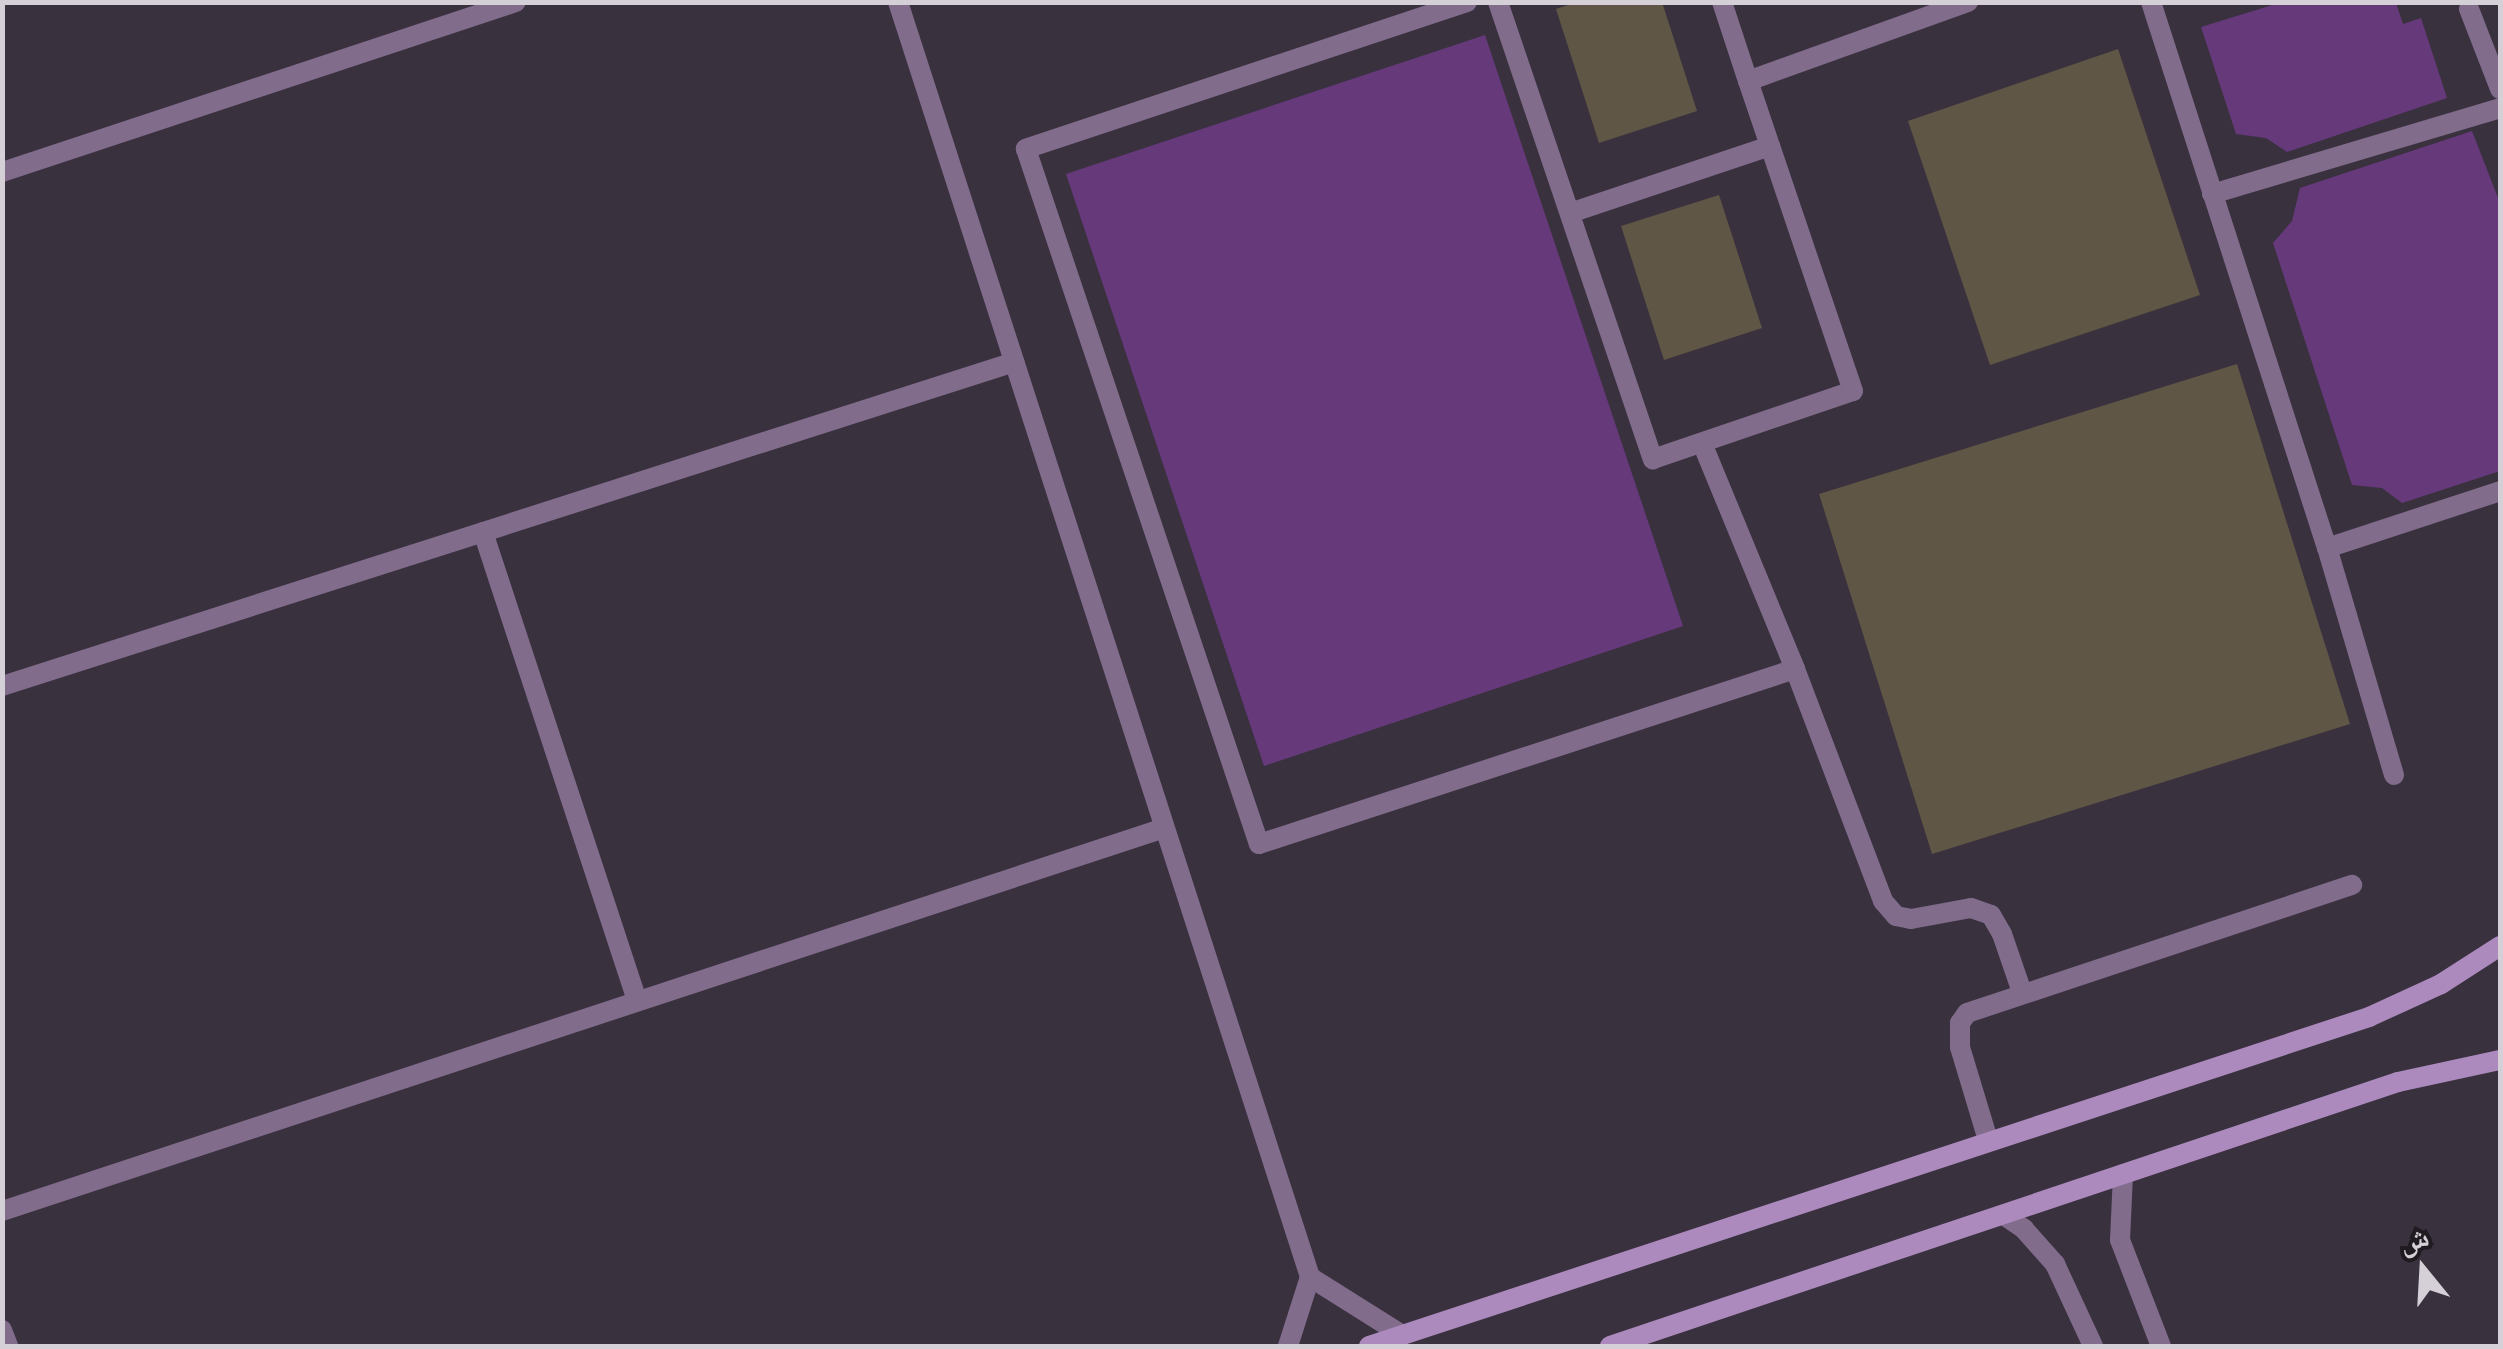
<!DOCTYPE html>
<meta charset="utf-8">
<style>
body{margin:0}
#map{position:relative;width:2503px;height:1349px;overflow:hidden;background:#3a313f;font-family:"Fira Sans Condensed","Noto Naskh Arabic",sans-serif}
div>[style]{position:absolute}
.green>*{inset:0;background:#66397b}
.building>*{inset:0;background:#5f5645}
.lane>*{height:20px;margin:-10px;padding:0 10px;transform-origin:10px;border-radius:10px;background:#816c8c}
.street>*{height:20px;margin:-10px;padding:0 10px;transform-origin:10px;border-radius:10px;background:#816c8c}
.secondary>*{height:20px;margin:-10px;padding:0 10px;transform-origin:10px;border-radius:10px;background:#ac8abe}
span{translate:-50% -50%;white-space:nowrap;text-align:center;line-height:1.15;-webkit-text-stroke:8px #1f1b21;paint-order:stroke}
.frame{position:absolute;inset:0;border:5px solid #d5cfd8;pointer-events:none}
.north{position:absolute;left:2373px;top:1219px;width:100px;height:100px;-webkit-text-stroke:8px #1f1b21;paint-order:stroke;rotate:342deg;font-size:28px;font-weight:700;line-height:40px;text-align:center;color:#d5cfd8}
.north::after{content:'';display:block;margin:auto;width:35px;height:45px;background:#d5cfd8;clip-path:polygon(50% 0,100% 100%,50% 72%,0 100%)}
</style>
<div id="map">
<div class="green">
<div style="clip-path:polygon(2279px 3px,2396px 3px,2403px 24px,2421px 18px,2447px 98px,2287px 152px,2266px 138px,2236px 134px,2201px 27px)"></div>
<div style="clip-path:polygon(1485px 35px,1683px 626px,1264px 766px,1066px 174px)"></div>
<div style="clip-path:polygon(2472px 131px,2500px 203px,2500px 471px,2402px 503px,2382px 488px,2352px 485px,2273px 243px,2292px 221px,2300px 188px)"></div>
</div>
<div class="building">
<div style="clip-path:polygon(1577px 2px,1662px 2px,1697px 111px,1599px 143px,1556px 9px)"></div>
<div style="clip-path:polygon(2118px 49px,2200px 295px,1990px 365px,1908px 121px)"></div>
<div style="clip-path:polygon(1719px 195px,1762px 328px,1664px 360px,1621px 226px)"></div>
<div style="clip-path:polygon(2237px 364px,2350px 724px,1932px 854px,1819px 494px)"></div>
</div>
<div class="lane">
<div style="left:1467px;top:2px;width:465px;rotate:161.6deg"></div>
<div style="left:1026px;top:149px;width:733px;rotate:71.47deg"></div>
<div style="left:1259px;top:844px;width:564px;rotate:-18.08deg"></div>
<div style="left:1795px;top:669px;width:248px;rotate:69.2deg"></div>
<div style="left:1883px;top:901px;width:20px;rotate:49deg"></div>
<div style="left:1896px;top:916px;width:15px;rotate:11deg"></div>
<div style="left:1911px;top:919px;width:61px;rotate:-10.4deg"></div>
<div style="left:1971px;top:908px;width:21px;rotate:19deg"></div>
<div style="left:1991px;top:915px;width:22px;rotate:60deg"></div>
<div style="left:2002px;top:934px;width:61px;rotate:71deg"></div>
<div style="left:1498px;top:2px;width:483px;rotate:71.3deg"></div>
<div style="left:1653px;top:459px;width:211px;rotate:-18.8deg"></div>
<div style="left:1853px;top:391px;width:327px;rotate:-108.7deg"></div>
<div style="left:1722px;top:2px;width:83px;rotate:71.8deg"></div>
<div style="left:1748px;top:81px;width:234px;rotate:-19.8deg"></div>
<div style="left:2151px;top:2px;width:574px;rotate:72.13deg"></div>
<div style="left:2469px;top:9px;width:86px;rotate:68.8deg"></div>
<div style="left:2212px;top:194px;width:301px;rotate:-16.6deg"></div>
<div style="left:1570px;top:213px;width:211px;rotate:-18.5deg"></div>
<div style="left:1702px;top:443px;width:244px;rotate:67.6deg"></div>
<div style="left:2394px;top:775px;width:237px;rotate:-106.4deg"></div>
<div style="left:2327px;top:548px;width:182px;rotate:-18.2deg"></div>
<div style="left:1988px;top:1140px;width:97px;rotate:-106.8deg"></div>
<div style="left:1960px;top:1047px;width:24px;rotate:-90deg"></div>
<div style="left:1960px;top:1023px;width:12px;rotate:-55deg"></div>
<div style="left:1967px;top:1013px;width:406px;rotate:-18.4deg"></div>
<div style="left:2123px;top:1174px;width:66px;rotate:92.6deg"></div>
<div style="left:2120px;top:1240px;width:114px;rotate:68.9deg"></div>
<div style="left:2005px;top:1216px;width:23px;rotate:34deg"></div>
<div style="left:2024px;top:1229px;width:47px;rotate:48.5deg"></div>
<div style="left:2055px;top:1264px;width:90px;rotate:65.1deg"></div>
</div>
<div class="street">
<div style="left:898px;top:2px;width:1340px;rotate:72.09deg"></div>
<div style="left:1310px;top:1277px;width:72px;rotate:107.7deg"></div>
<div style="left:2px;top:172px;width:541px;rotate:-18.3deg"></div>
<div style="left:483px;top:532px;width:493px;rotate:71.8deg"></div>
<div style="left:2px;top:686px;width:1063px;rotate:-17.75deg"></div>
<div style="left:2px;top:1211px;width:1223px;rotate:-18.24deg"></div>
<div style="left:1310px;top:1277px;width:109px;rotate:32.2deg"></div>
<div style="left:2px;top:1330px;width:17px;rotate:69deg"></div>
</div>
<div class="secondary">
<div style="left:1369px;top:1346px;width:1053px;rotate:-18.21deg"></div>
<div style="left:2369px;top:1017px;width:79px;rotate:-24.6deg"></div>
<div style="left:2441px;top:984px;width:70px;rotate:-32.8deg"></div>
<div style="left:1610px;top:1346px;width:831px;rotate:-18.52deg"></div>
<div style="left:2398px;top:1082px;width:104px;rotate:-12.2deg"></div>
</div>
<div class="frame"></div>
<div class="north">ش</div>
</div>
